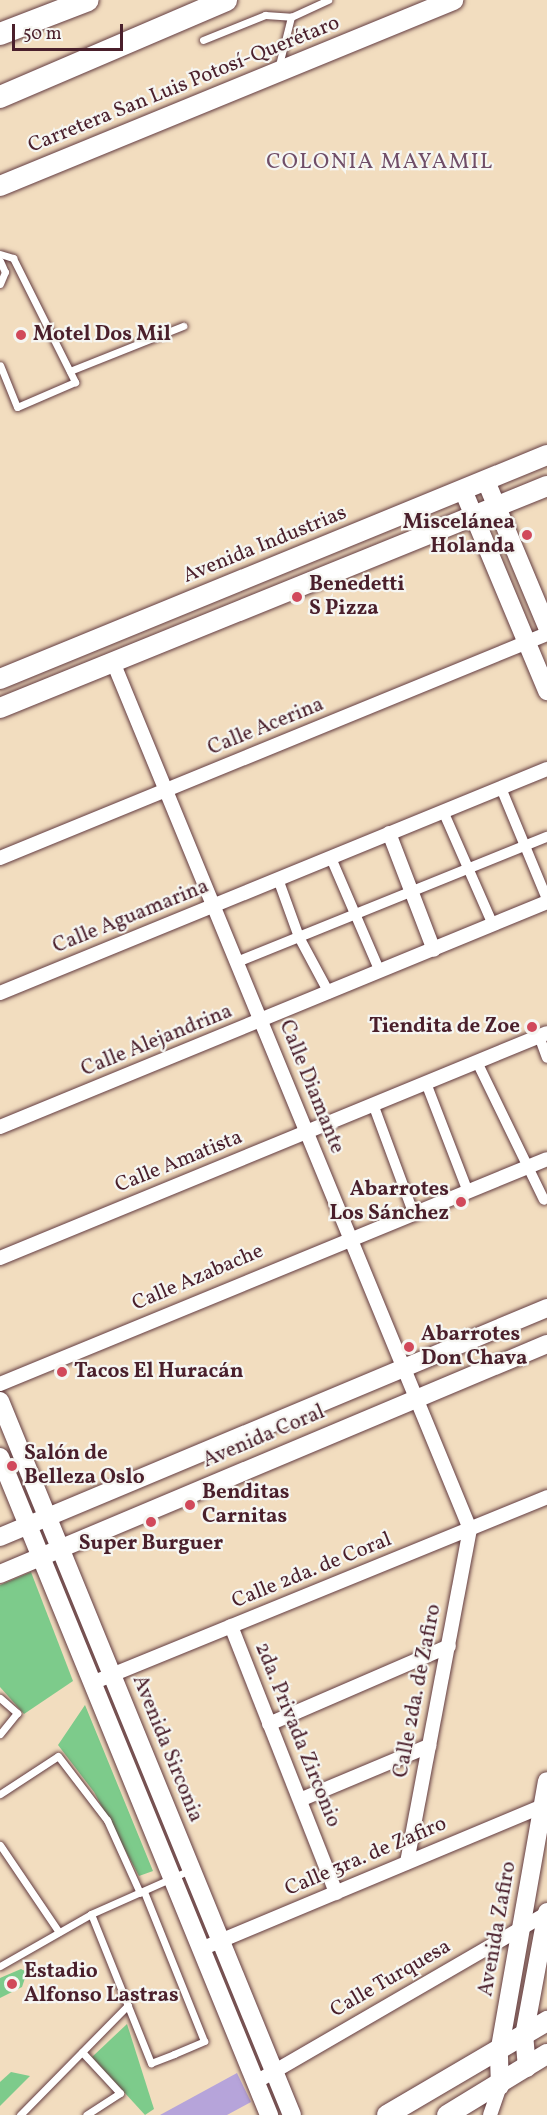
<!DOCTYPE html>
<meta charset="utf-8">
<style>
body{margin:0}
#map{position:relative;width:547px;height:2115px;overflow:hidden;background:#f2ddbf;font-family:Vollkorn,serif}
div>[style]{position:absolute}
.green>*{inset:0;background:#7dcb8b}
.building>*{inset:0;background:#b6a4da}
.roads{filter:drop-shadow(0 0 2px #633c41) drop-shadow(0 0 2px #633c41)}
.service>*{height:7px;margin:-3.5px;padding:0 3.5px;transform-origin:3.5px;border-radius:3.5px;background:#fff}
.pedestrian>*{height:10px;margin:-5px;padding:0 5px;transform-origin:5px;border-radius:5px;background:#fff}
.minor>*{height:14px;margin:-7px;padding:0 7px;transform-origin:7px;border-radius:7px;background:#fff}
.tertiary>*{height:18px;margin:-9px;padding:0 9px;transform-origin:9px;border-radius:9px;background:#fff}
.secondary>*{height:20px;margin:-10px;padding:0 10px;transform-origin:10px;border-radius:10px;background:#fff}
.trunk>*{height:22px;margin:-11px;padding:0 11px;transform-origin:11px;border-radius:11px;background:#fff}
.dots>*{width:16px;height:16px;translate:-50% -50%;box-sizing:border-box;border:3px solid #f6f6f2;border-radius:50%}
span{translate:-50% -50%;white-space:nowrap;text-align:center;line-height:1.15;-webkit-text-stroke:4.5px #f6f6f2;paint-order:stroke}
.street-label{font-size:21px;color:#4a1f2b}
.poi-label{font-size:21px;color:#4a1f2b;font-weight:700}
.left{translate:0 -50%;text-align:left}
.right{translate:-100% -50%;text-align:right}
.neighbourhood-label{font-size:22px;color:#704e68;letter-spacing:1.5px}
.scale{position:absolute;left:12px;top:24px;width:111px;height:27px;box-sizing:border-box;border:3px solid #4a1f2b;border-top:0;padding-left:8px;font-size:18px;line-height:21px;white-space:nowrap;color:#4a1f2b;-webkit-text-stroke:4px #f6f6f2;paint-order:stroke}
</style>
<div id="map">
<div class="green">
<div style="clip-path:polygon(31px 1572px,73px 1681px,24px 1714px,0 1687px,0 1585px)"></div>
<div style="clip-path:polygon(85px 1705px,153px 1871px,139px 1876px,94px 1792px,58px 1745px)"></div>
<div style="clip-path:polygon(21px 1969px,27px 1972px,22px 1987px,0 1998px,0 1978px)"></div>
<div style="clip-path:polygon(127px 2024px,154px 2109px,145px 2115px,92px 2057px)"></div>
<div style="clip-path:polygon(11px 2072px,30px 2076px,0 2106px,0 2082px)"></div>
</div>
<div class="building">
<div style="clip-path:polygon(237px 2073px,251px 2102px,227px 2115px,160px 2115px)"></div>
</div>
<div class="roads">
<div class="service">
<div style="left:203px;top:40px;width:67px;rotate:-22deg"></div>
<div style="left:265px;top:15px;width:26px;rotate:4deg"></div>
<div style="left:278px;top:69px;width:54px;rotate:-76deg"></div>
<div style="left:291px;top:17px;width:41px;rotate:-24.7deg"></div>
<div style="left:0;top:254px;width:14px;rotate:17deg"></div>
<div style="left:13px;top:258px;width:139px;rotate:63.4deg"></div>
<div style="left:75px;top:382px;width:63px;rotate:156.7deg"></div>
<div style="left:17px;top:407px;width:45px;rotate:-112deg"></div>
<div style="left:0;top:261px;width:12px;rotate:66deg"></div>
<div style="left:5px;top:272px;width:13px;rotate:113deg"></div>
<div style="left:70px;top:371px;width:122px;rotate:-21.7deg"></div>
<div style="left:0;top:1698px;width:23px;rotate:41deg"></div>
<div style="left:17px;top:1713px;width:27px;rotate:129deg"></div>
<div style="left:0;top:1794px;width:69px;rotate:-33.2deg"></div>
<div style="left:58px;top:1756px;width:81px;rotate:52.6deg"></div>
<div style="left:107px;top:1820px;width:80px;rotate:65.7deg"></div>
<div style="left:0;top:1845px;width:105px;rotate:55.9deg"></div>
<div style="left:91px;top:1914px;width:161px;rotate:68.1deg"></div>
<div style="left:151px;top:2063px;width:25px;rotate:-21deg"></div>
<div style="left:174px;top:2054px;width:33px;rotate:-23deg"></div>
<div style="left:204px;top:2041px;width:161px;rotate:-111.9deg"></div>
<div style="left:0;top:1966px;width:105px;rotate:-29.7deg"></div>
<div style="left:91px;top:1914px;width:108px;rotate:-24deg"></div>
<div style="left:82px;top:2052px;width:56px;rotate:47.2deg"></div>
<div style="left:120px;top:2093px;width:40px;rotate:147.1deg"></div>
<div style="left:20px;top:2115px;width:154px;rotate:-45.5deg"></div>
</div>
<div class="pedestrian">
<div style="left:501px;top:788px;width:120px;rotate:67.5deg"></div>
<div style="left:443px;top:811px;width:124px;rotate:66.3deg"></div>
<div style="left:331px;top:858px;width:124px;rotate:66.7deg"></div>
<div style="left:278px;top:879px;width:62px;rotate:70.1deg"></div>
<div style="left:299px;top:937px;width:64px;rotate:61.8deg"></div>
<div style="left:237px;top:962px;width:334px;rotate:-22deg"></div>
<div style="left:539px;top:1036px;width:23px;rotate:70deg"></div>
<div style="left:477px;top:1062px;width:153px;rotate:64.1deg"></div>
<div style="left:426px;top:1083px;width:117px;rotate:68.9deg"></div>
<div style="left:373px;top:1104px;width:115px;rotate:69.7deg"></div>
</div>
<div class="minor">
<div style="left:113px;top:662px;width:938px;rotate:67.62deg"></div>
<div style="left:470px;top:1529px;width:339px;rotate:100.7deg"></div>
<div style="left:389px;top:833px;width:125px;rotate:69deg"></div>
<div style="left:0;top:858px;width:591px;rotate:-22.27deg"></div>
<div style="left:0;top:993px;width:591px;rotate:-22.27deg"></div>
<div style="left:0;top:1127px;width:591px;rotate:-22.36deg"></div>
<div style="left:0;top:1258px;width:591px;rotate:-22.36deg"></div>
<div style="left:0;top:1384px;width:591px;rotate:-22.36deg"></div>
<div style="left:231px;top:1626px;width:287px;rotate:68.5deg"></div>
<div style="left:92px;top:1683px;width:492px;rotate:-22.2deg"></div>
<div style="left:269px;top:1724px;width:196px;rotate:-23.4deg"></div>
<div style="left:302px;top:1799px;width:138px;rotate:-22.7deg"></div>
<div style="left:201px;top:1949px;width:375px;rotate:-22.7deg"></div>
<div style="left:256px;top:2082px;width:337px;rotate:-30.1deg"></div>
<div style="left:490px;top:2115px;width:31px;rotate:-71deg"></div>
</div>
<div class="tertiary">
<div style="left:486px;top:481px;width:158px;rotate:67.3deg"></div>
<div style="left:463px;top:490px;width:218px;rotate:67.3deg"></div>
<div style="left:0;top:1401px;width:771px;rotate:67.76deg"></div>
<div style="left:0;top:1457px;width:711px;rotate:67.76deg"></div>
<div style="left:0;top:1537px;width:593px;rotate:-22.72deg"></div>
<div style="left:0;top:1574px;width:593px;rotate:-22.81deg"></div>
<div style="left:527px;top:2068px;width:32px;rotate:-95deg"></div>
<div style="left:524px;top:2036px;width:126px;rotate:-79.5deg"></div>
<div style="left:500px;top:2086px;width:33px;rotate:-92deg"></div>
<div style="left:499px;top:2053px;width:276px;rotate:-80deg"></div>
</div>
<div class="secondary">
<div style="left:0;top:186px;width:490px;rotate:-22.3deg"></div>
<div style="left:0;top:679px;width:591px;rotate:-22.27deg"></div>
<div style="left:0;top:708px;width:590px;rotate:-22.09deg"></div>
<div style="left:387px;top:2115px;width:186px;rotate:-30.4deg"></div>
<div style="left:447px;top:2115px;width:117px;rotate:-31.4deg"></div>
</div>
<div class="trunk">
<div style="left:0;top:34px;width:94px;rotate:-21.1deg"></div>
<div style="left:0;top:97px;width:246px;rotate:-23.2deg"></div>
</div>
</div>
<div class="dots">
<div style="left:21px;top:335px;background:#d1495b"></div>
<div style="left:527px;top:535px;background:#d1495b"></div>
<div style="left:297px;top:597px;background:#d1495b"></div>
<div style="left:532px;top:1027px;background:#d1495b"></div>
<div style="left:461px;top:1202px;background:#d1495b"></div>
<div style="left:409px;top:1347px;background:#d1495b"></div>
<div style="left:62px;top:1372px;background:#d1495b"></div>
<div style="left:12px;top:1466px;background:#d1495b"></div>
<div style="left:190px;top:1505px;background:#d1495b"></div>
<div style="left:151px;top:1522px;background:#d1495b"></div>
<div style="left:12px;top:1984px;background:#d1495b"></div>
</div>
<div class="street-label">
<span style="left:184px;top:85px;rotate:-22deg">Carretera San Luis Potosí-Querétaro</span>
<span style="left:265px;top:545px;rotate:-22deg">Avenida Industrias</span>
<span style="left:266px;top:727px;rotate:-22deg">Calle Acerina</span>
<span style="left:131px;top:917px;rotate:-22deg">Calle Aguamarina</span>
<span style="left:157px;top:1041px;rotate:-22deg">Calle Alejandrina</span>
<span style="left:311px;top:1087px;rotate:68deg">Calle Diamante</span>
<span style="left:179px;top:1162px;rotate:-22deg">Calle Amatista</span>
<span style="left:198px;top:1278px;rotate:-23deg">Calle Azabache</span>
<span style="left:264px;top:1437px;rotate:-23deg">Avenida Coral</span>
<span style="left:312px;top:1571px;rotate:-22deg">Calle 2da. de Coral</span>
<span style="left:418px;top:1691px;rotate:-79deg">Calle 2da. de Zafiro</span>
<span style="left:297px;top:1735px;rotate:68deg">2da. Privada Zirconio</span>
<span style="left:167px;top:1749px;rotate:68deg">Avenida Sirconia</span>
<span style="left:366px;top:1857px;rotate:-23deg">Calle 3ra. de Zafiro</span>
<span style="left:498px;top:1929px;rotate:-80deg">Avenida Zafiro</span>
<span style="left:391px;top:1979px;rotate:-30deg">Calle Turquesa</span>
</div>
<div class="poi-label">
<span class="left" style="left:33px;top:335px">Motel Dos Mil</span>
<span class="right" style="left:515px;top:535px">Miscelánea<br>Holanda</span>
<span class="left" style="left:309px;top:597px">Benedetti<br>S Pizza</span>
<span class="right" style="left:520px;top:1027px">Tiendita de Zoe</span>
<span class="right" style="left:449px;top:1202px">Abarrotes<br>Los Sánchez</span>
<span class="left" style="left:421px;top:1347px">Abarrotes<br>Don Chava</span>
<span class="left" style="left:74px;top:1372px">Tacos El Huracán</span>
<span class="left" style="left:24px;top:1466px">Salón de<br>Belleza Oslo</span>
<span class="left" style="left:202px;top:1505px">Benditas<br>Carnitas</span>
<span style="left:151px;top:1544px">Super Burguer</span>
<span class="left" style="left:24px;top:1984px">Estadio<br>Alfonso Lastras</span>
</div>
<div class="neighbourhood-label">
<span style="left:380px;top:163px">COLONIA MAYAMIL</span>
</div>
<div class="scale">50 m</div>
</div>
